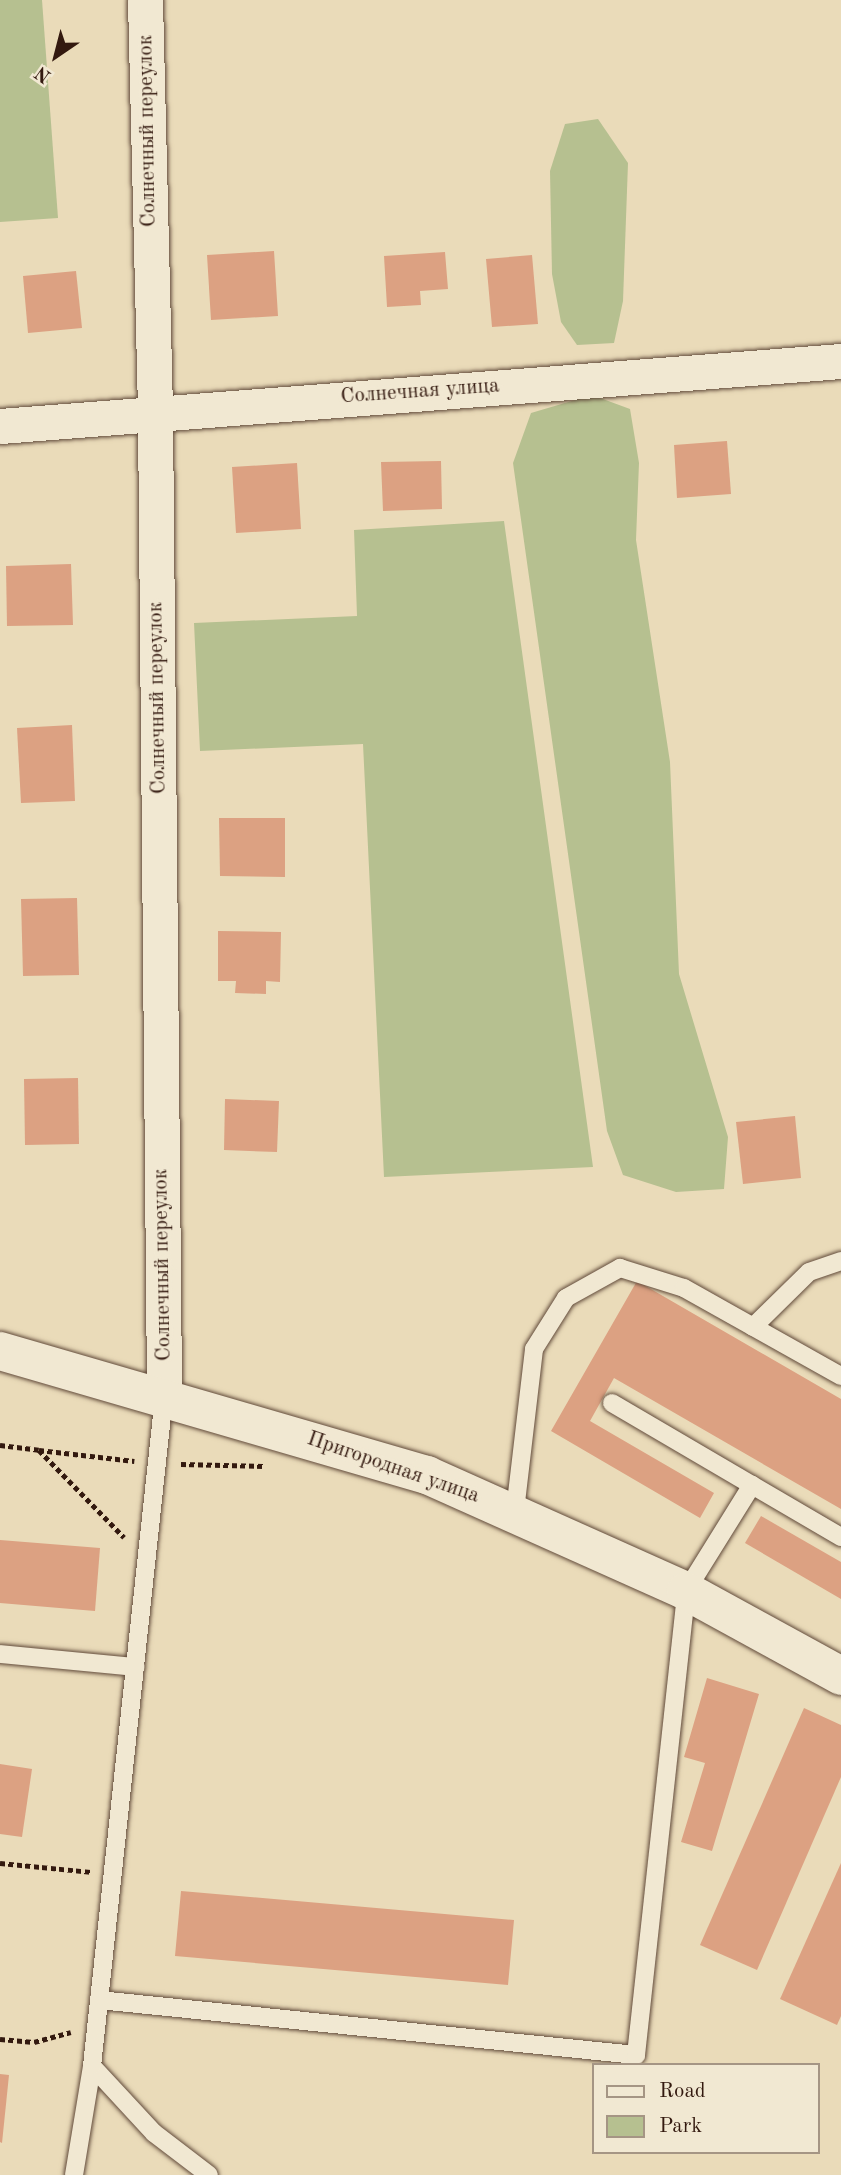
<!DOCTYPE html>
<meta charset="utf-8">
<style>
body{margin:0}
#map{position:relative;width:841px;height:2175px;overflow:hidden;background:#eadbb9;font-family:"Old Standard TT",serif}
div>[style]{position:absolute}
.green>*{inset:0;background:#b6c090}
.building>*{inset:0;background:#dca182}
.path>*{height:4.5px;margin-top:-2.25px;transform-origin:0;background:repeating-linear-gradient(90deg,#33190f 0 5px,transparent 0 8.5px)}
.roads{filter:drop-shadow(0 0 2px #614a3a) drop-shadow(0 0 2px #614a3a)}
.service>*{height:18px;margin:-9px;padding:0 9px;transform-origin:9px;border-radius:9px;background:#f1e8d2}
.minor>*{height:35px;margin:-17.5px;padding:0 17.5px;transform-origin:17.5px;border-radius:17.5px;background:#f1e8d2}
.tertiary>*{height:38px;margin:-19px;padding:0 19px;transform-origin:19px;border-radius:19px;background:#f1e8d2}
span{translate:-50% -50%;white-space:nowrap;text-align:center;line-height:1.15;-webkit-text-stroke:7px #f1e8d2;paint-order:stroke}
.street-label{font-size:21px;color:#33190f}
.legend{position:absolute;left:592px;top:2063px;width:228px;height:91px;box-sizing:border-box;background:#f1e8d2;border:2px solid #a59584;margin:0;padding:9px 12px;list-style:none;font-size:21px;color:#33190f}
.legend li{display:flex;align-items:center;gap:14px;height:35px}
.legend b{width:35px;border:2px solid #a59584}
.north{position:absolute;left:21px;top:21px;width:70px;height:70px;-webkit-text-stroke:5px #f1e8d2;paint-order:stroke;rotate:215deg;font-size:19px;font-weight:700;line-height:28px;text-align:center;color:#33190f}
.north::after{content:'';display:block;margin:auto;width:24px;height:32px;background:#33190f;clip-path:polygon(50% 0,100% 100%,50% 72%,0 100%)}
</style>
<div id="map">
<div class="green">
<div style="clip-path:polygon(0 0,42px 0,58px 218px,0 222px)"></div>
<div style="clip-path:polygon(598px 119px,628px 163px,623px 301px,614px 343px,577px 345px,561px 322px,552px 274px,550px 171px,565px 124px)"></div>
<div style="clip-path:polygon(592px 395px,630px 409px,639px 463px,636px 540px,670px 762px,679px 974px,728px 1137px,724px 1189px,676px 1192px,623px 1175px,607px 1131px,513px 463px,531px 413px)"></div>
<div style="clip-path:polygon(504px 521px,593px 1167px,384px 1177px,363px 744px,200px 751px,194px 623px,357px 616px,354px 530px)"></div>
</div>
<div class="building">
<div style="clip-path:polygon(274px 251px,278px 316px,211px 320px,207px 255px)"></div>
<div style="clip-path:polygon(445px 252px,448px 289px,420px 291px,421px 305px,387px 307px,384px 256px)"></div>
<div style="clip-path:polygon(532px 255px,538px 324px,492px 327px,486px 259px)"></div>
<div style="clip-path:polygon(76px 271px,82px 328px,28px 333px,23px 276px)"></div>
<div style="clip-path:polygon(727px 441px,731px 494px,677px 498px,674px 445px)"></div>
<div style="clip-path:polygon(441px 461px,442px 509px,383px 511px,381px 462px)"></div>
<div style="clip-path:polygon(297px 463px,301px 529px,236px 533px,232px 467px)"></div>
<div style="clip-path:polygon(71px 564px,73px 625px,7px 626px,6px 566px)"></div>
<div style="clip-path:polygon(72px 725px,75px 801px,21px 803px,17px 728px)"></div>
<div style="clip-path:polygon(219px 818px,285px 818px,285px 877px,220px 876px)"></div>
<div style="clip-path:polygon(77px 898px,79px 975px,23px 976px,21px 899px)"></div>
<div style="clip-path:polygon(218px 931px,281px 932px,280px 982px,266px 981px,266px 994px,235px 993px,236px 981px,218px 981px)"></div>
<div style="clip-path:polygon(78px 1078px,79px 1144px,25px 1145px,24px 1079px)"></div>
<div style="clip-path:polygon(225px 1099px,279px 1101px,277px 1152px,224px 1150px)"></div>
<div style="clip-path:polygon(795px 1116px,801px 1178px,743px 1184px,736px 1122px)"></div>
<div style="clip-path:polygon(637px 1281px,841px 1399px,841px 1509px,614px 1378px,590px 1421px,714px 1493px,700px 1518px,551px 1431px)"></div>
<div style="clip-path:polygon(761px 1516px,841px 1562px,841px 1599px,745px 1543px)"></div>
<div style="clip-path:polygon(0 1540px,100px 1548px,95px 1611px,0 1603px)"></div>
<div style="clip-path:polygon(707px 1678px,759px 1694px,712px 1851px,681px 1842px,705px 1763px,684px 1757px)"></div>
<div style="clip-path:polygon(804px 1708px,841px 1725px,841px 1777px,757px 1970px,700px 1945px)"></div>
<div style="clip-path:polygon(0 1764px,32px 1769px,22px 1837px,0 1834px)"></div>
<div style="clip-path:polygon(841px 1863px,841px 2016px,837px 2025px,780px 1999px)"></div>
<div style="clip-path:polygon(181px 1891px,514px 1920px,508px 1985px,175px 1956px)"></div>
<div style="clip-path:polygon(0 2074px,9px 2075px,2px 2143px,0 2142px)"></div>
</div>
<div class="path">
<div style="left:0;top:1445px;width:39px;rotate:7deg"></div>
<div style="left:39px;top:1450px;width:122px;rotate:45.7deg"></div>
<div style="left:39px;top:1450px;width:96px;rotate:6.6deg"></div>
<div style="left:181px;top:1464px;width:82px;rotate:1.4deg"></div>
<div style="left:0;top:1863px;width:91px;rotate:5.6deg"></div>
<div style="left:0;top:2039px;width:34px;rotate:5deg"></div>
<div style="left:34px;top:2042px;width:38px;rotate:-15deg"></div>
</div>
<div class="roads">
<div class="service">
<div style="left:753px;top:1327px;width:78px;rotate:-44.5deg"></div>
<div style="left:809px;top:1272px;width:34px;rotate:-19deg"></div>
<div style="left:612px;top:1403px;width:162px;rotate:30.4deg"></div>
<div style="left:515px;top:1511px;width:163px;rotate:-83.3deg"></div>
<div style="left:534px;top:1349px;width:60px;rotate:-57.9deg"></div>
<div style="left:566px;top:1298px;width:62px;rotate:-29.1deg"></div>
<div style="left:620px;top:1268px;width:67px;rotate:17.4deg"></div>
<div style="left:684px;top:1288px;width:180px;rotate:29.3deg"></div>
<div style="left:0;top:1654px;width:136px;rotate:5.5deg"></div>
<div style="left:99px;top:2000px;width:540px;rotate:5.85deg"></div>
<div style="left:636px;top:2055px;width:467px;rotate:-83.8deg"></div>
<div style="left:686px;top:1591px;width:125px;rotate:-58.1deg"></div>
<div style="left:752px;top:1485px;width:103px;rotate:30.3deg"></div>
<div style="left:92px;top:2066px;width:91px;rotate:47.2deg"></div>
<div style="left:154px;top:2133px;width:69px;rotate:37.4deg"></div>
<div style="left:74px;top:2175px;width:110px;rotate:-80.6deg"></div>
<div style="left:92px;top:2066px;width:673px;rotate:-83.86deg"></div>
</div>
<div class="minor">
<div style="left:145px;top:0;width:415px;rotate:88.6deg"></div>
<div style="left:155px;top:415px;width:982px;rotate:89.47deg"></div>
<div style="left:0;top:426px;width:844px;rotate:-4.42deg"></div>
</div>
<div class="tertiary">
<div style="left:0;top:1351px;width:445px;rotate:16.2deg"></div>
<div style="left:427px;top:1475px;width:284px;rotate:24.1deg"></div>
<div style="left:686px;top:1591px;width:177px;rotate:28.7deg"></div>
</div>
</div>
<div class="street-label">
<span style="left:148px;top:131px;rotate:-91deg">Солнечный переулок</span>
<span style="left:420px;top:392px;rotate:-4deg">Солнечная улица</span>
<span style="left:158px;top:698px;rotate:-91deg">Солнечный переулок</span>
<span style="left:163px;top:1265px;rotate:-91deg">Солнечный переулок</span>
<span style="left:393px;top:1468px;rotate:19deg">Пригородная улица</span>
</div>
<ul class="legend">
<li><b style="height:9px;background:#f1e8d2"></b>Road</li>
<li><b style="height:19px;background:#b6c090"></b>Park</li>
</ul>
<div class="north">N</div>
</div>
